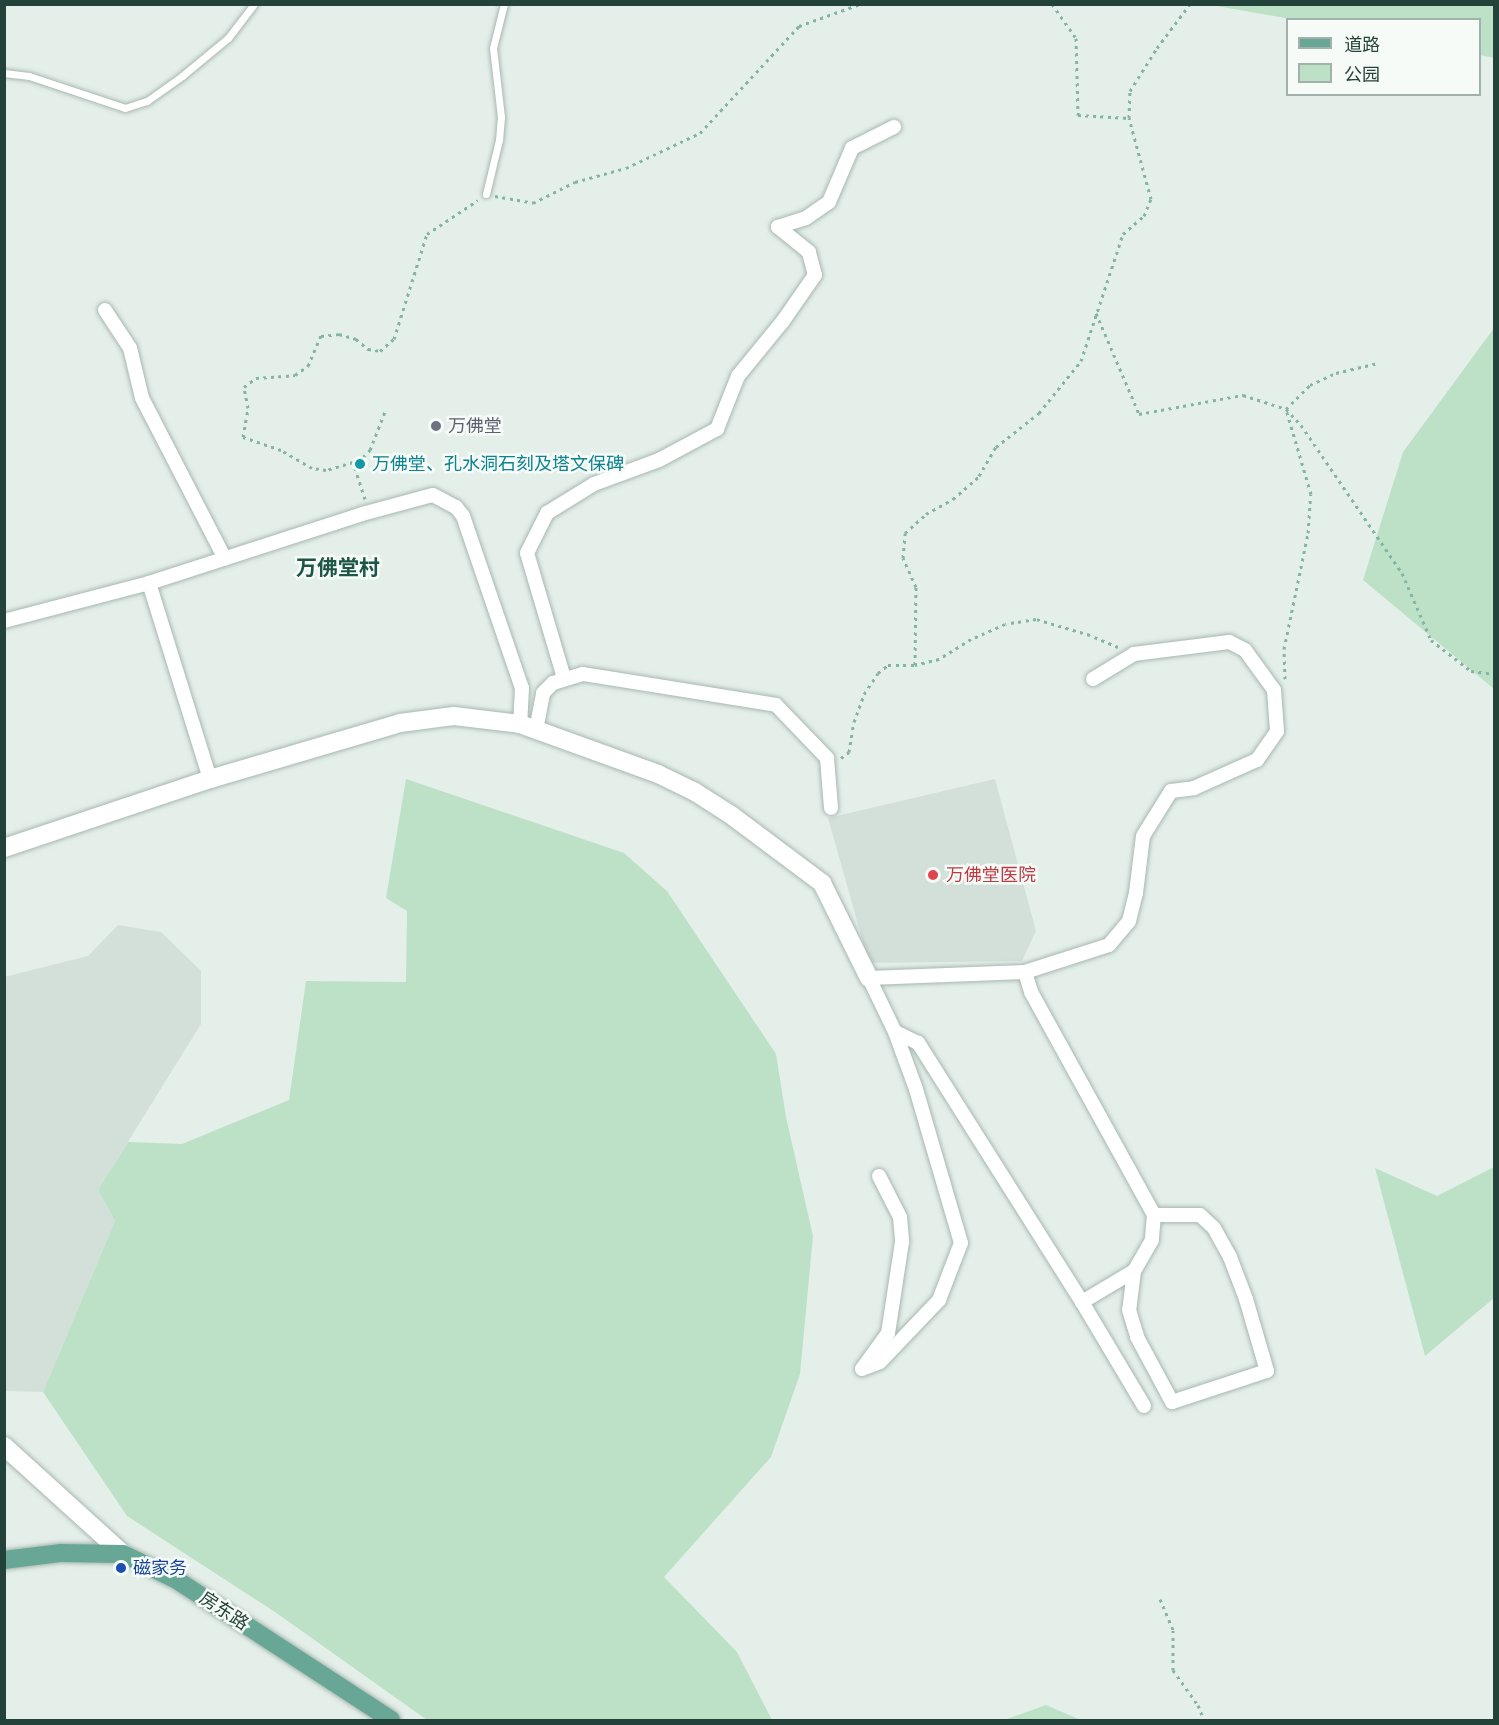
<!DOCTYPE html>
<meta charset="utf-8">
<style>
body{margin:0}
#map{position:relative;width:1499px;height:1725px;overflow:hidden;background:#e5efea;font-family:Helvetica,"Noto Sans SC",sans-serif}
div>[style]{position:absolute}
.built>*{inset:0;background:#d3dfd9}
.green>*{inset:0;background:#bde1c6}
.path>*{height:3px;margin-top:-1.5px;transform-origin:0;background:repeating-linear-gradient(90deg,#84b4a4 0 3px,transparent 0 7.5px)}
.roads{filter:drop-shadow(0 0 2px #a7b8b1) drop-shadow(0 0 2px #a7b8b1)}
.lane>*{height:7px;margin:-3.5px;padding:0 3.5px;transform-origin:3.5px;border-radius:3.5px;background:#fff}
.street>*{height:14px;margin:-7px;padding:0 7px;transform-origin:7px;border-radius:7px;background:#fff}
.secondary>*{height:18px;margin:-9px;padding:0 9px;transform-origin:9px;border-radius:9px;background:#fff}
.primary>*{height:18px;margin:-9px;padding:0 9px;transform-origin:9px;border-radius:9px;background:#68a795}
.dots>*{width:16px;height:16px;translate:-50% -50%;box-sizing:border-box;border:3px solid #f6fbf8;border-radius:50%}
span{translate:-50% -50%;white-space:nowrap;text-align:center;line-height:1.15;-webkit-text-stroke:5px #f6fbf8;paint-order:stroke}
.worship-label{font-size:18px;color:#5b616d}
.left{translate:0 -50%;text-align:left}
.culture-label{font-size:18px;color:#0d838f}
.health-label{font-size:18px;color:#be3a42}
.transit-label{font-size:18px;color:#164399}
.street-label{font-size:18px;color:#234239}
.quarter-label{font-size:21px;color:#1d5647;font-weight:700}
.frame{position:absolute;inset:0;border:6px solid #234239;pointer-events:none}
.legend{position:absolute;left:1286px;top:18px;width:195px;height:78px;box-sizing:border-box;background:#f6fbf8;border:2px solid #a2b1ac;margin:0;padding:8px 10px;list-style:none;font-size:18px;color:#234239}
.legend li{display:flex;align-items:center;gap:12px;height:30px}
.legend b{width:30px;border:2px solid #a2b1ac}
</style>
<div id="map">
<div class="built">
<div style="clip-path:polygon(995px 779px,1036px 931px,1022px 961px,869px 963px,828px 818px)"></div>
<div style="clip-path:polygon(118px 925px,161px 932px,201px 971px,201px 1024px,98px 1190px,115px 1221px,43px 1392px,5px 1391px,4px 977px,88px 956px)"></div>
</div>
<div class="green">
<div style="clip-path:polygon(1211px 5px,1494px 5px,1494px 58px,1480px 55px,1480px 20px,1291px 19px)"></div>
<div style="clip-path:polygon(1494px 328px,1494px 689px,1363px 580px,1403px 452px)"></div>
<div style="clip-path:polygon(406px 779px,624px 853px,667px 891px,776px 1054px,786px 1117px,813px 1236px,800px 1374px,771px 1457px,664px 1577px,737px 1652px,772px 1720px,427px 1720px,275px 1612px,127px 1516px,43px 1392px,115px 1221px,98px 1190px,128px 1142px,182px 1144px,289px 1100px,306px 981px,406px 982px,407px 911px,386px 898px)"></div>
<div style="clip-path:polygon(1494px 1167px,1494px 1298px,1425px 1356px,1375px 1168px,1437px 1196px)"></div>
<div style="clip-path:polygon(1046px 1705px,1081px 1720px,1004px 1720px)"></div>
</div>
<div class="path">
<div style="left:1052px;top:4px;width:42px;rotate:54.8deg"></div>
<div style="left:1076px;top:38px;width:77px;rotate:88.5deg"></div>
<div style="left:1078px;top:115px;width:51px;rotate:3.4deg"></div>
<div style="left:495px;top:196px;width:39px;rotate:10deg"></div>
<div style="left:533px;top:203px;width:47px;rotate:-26.6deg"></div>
<div style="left:575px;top:182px;width:53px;rotate:-15.4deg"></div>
<div style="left:626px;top:168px;width:82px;rotate:-25.3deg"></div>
<div style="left:700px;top:133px;width:146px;rotate:-47.2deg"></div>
<div style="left:799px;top:26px;width:65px;rotate:-19.8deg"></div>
<div style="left:1096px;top:313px;width:110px;rotate:66.9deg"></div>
<div style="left:1139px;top:414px;width:106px;rotate:-10.4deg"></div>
<div style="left:1243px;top:395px;width:45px;rotate:18deg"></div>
<div style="left:1286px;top:409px;width:34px;rotate:-45deg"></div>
<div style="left:1310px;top:385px;width:29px;rotate:-25deg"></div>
<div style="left:1336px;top:373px;width:43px;rotate:-13.4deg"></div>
<div style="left:353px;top:462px;width:11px;rotate:-27deg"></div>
<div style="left:363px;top:457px;width:10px;rotate:-45deg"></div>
<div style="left:370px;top:450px;width:44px;rotate:-68.7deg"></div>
<div style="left:365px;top:499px;width:39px;rotate:-108deg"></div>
<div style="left:353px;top:462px;width:28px;rotate:163deg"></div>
<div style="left:326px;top:470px;width:14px;rotate:-172deg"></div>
<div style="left:312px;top:468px;width:36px;rotate:-150deg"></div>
<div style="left:281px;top:450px;width:40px;rotate:-161.1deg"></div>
<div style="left:243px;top:437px;width:29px;rotate:-80deg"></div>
<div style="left:248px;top:408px;width:21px;rotate:-101deg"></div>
<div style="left:244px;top:387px;width:15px;rotate:-37deg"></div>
<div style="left:256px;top:378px;width:39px;rotate:-4deg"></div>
<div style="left:295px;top:375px;width:16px;rotate:-35deg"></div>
<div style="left:308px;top:366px;width:33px;rotate:-67deg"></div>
<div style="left:321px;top:336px;width:18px;rotate:-6deg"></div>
<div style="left:339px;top:334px;width:18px;rotate:16deg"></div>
<div style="left:356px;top:339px;width:16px;rotate:40deg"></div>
<div style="left:368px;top:349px;width:12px;rotate:9deg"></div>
<div style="left:380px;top:351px;width:18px;rotate:-41deg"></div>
<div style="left:394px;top:339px;width:110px;rotate:-72.6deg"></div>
<div style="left:427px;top:234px;width:61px;rotate:-33.7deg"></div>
<div style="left:1118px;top:647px;width:30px;rotate:-157deg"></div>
<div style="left:1090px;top:635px;width:56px;rotate:-163.5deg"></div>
<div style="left:1036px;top:619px;width:31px;rotate:171deg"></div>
<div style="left:1005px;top:624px;width:37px;rotate:156deg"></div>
<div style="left:971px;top:639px;width:38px;rotate:148deg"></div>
<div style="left:939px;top:659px;width:25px;rotate:166deg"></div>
<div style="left:915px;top:665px;width:78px;rotate:-89.3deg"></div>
<div style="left:916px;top:587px;width:32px;rotate:-114deg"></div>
<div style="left:903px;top:558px;width:25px;rotate:-85deg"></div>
<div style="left:905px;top:533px;width:28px;rotate:-42deg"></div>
<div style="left:926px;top:514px;width:31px;rotate:-29deg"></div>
<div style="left:953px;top:499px;width:35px;rotate:-41deg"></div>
<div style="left:979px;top:476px;width:34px;rotate:-60deg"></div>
<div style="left:996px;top:447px;width:55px;rotate:-38.3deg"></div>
<div style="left:1039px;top:413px;width:67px;rotate:-51.1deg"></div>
<div style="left:1081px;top:361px;width:134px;rotate:-71.7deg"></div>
<div style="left:1123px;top:234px;width:28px;rotate:-41deg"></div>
<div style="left:1144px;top:216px;width:18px;rotate:-68deg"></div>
<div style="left:1151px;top:199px;width:84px;rotate:-105.2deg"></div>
<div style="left:1129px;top:118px;width:27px;rotate:-88deg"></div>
<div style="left:1130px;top:91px;width:51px;rotate:-57.9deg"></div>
<div style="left:1157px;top:48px;width:55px;rotate:-53.1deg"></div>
<div style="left:1285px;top:679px;width:30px;rotate:-92deg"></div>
<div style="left:1284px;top:649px;width:118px;rotate:-78.3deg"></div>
<div style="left:1308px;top:533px;width:39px;rotate:-86deg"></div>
<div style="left:1311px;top:494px;width:89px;rotate:-106.4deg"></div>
<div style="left:1286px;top:409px;width:22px;rotate:47deg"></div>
<div style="left:1301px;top:425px;width:179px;rotate:55.7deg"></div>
<div style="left:1402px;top:573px;width:73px;rotate:66.6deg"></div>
<div style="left:1431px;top:640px;width:51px;rotate:37.8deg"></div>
<div style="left:1471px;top:671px;width:23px;rotate:7deg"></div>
<div style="left:841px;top:758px;width:10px;rotate:-37deg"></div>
<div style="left:849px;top:752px;width:30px;rotate:-81deg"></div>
<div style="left:854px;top:722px;width:30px;rotate:-70deg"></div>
<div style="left:864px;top:694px;width:25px;rotate:-56deg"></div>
<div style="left:878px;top:673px;width:13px;rotate:-39deg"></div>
<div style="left:888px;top:665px;width:27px"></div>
<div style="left:1160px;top:1599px;width:34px;rotate:67deg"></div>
<div style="left:1173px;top:1630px;width:40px;rotate:90deg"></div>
<div style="left:1173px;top:1670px;width:43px;rotate:54.5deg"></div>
<div style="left:1198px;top:1705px;width:16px;rotate:68deg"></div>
</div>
<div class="roads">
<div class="lane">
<div style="left:4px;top:73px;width:25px;rotate:7deg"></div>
<div style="left:29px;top:76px;width:101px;rotate:18.4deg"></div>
<div style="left:125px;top:108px;width:23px;rotate:-18deg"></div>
<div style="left:147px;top:101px;width:43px;rotate:-35.5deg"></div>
<div style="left:182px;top:76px;width:60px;rotate:-39.6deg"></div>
<div style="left:228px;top:38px;width:43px;rotate:-52.6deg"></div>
<div style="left:486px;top:194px;width:56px;rotate:-76.5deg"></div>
<div style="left:499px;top:140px;width:23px;rotate:-85deg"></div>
<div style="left:501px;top:117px;width:69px;rotate:-96.6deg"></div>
<div style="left:493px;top:48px;width:45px;rotate:-76deg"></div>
</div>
<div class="street">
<div style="left:105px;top:310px;width:45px;rotate:56.7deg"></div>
<div style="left:130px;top:348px;width:51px;rotate:76.5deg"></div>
<div style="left:142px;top:398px;width:181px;rotate:62.7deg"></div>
<div style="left:149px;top:583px;width:205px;rotate:72.7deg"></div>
<div style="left:4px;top:621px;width:150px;rotate:-14.7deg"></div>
<div style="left:149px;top:583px;width:224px;rotate:-17.9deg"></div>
<div style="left:362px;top:514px;width:73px;rotate:-15deg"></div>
<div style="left:433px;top:495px;width:26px;rotate:28deg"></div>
<div style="left:456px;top:507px;width:11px;rotate:52deg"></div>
<div style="left:463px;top:516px;width:182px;rotate:71.1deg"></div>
<div style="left:522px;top:688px;width:36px;rotate:93deg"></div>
<div style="left:564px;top:678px;width:130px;rotate:-106.5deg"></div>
<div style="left:527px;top:553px;width:45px;rotate:-63.4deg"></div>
<div style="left:547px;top:513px;width:55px;rotate:-31.7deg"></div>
<div style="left:594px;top:484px;width:69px;rotate:-20.3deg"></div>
<div style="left:659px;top:460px;width:66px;rotate:-28.1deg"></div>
<div style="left:717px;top:429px;width:57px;rotate:-68.4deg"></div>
<div style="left:738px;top:376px;width:71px;rotate:-50.7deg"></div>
<div style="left:783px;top:321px;width:56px;rotate:-55.2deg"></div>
<div style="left:815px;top:275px;width:24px;rotate:-105deg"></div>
<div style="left:809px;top:252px;width:40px;rotate:-141deg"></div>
<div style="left:778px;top:227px;width:29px;rotate:-18deg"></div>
<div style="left:806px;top:218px;width:28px;rotate:-35deg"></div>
<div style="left:829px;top:202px;width:59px;rotate:-66.9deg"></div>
<div style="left:852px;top:148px;width:47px;rotate:-26.6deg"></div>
<div style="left:536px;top:730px;width:38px;rotate:-79deg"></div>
<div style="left:543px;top:693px;width:14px;rotate:-45deg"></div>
<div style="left:553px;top:683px;width:31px;rotate:-17deg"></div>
<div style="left:583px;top:674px;width:195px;rotate:9.1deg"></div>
<div style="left:776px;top:705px;width:74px;rotate:46.1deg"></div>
<div style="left:827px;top:758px;width:50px;rotate:85.4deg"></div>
<div style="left:1025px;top:972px;width:21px;rotate:73deg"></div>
<div style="left:1031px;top:992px;width:255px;rotate:61.1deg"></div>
<div style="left:1154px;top:1215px;width:25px;rotate:95deg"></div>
<div style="left:1152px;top:1240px;width:36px;rotate:120deg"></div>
<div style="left:1134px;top:1271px;width:61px;rotate:149.2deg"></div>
<div style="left:1082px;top:1302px;width:307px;rotate:-122.3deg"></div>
<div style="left:918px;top:1043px;width:25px;rotate:-154deg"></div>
<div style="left:895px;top:1032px;width:60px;rotate:-115.7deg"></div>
<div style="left:869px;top:978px;width:156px;rotate:-2.2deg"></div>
<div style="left:1025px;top:972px;width:88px;rotate:-17.8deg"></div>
<div style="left:1109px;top:945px;width:31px;rotate:-50deg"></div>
<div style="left:1129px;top:921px;width:29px;rotate:-76deg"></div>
<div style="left:1136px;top:893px;width:57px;rotate:-83deg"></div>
<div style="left:1143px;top:836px;width:53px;rotate:-58.1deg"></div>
<div style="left:1171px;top:791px;width:23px;rotate:-7deg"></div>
<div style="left:1194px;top:788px;width:69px;rotate:-24deg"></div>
<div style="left:1257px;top:760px;width:35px;rotate:-55deg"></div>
<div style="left:1277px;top:731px;width:41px;rotate:-94.2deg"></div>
<div style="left:1274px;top:690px;width:49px;rotate:-125.9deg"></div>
<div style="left:1245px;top:650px;width:18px;rotate:-153deg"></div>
<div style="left:1229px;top:642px;width:96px;rotate:172.8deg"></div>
<div style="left:1134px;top:654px;width:48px;rotate:148.6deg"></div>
<div style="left:879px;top:1176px;width:46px;rotate:62.9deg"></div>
<div style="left:900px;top:1217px;width:25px;rotate:85deg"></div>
<div style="left:902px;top:1242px;width:92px;rotate:98.7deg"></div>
<div style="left:888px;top:1333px;width:44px;rotate:125.8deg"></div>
<div style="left:862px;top:1369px;width:19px;rotate:-21deg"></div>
<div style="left:880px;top:1362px;width:86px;rotate:-46.4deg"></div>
<div style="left:939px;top:1300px;width:61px;rotate:-68.9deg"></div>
<div style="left:961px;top:1243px;width:160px;rotate:-106.3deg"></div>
<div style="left:916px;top:1089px;width:61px;rotate:-110.2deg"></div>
<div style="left:1134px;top:1271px;width:39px;rotate:97deg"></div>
<div style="left:1129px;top:1310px;width:28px;rotate:73deg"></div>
<div style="left:1137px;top:1337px;width:74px;rotate:61.7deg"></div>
<div style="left:1172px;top:1402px;width:100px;rotate:-18.1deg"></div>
<div style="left:1267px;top:1371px;width:75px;rotate:-106.3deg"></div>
<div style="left:1246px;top:1299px;width:45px;rotate:-110.9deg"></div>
<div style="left:1230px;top:1257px;width:33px;rotate:-119deg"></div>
<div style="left:1214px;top:1228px;width:19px;rotate:-137deg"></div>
<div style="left:1200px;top:1215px;width:46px;rotate:180deg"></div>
<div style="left:1082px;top:1302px;width:121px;rotate:59.2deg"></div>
</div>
<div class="secondary">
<div style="left:4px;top:848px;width:217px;rotate:-18.5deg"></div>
<div style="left:210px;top:779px;width:198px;rotate:-16.4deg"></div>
<div style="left:400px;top:723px;width:54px;rotate:-7.4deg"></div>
<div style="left:454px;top:716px;width:66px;rotate:6.9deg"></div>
<div style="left:520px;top:724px;width:147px;rotate:19.9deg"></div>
<div style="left:658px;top:774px;width:41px;rotate:25.9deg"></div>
<div style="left:695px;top:792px;width:43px;rotate:32.6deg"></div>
<div style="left:731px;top:815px;width:114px;rotate:36.8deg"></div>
<div style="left:822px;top:883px;width:106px;rotate:63.7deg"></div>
<div style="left:4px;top:1446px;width:161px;rotate:42.2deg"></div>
</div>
<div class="primary">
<div style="left:4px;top:1560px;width:56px;rotate:-7.1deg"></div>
<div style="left:60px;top:1553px;width:63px;rotate:0.9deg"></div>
<div style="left:123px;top:1554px;width:58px;rotate:25.7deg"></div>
<div style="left:175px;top:1579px;width:258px;rotate:33.1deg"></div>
</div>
</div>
<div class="dots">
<div style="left:436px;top:426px;background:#6b7280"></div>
<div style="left:360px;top:464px;background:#0f9aa8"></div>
<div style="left:933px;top:875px;background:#e0444e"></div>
<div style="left:121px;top:1568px;background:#1a4fb4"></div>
</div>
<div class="worship-label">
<span class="left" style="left:448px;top:426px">万佛堂</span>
</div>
<div class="culture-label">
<span class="left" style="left:372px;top:464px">万佛堂、孔水洞石刻及塔文保碑</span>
</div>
<div class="health-label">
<span class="left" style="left:946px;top:875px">万佛堂医院</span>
</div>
<div class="transit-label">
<span class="left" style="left:133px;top:1568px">磁家务</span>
</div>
<div class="street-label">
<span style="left:224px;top:1611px;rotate:33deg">房东路</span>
</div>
<div class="quarter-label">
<span style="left:338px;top:568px">万佛堂村</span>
</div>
<div class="frame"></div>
<ul class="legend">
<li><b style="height:8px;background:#68a795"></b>道路</li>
<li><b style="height:16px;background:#bde1c6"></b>公园</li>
</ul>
</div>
